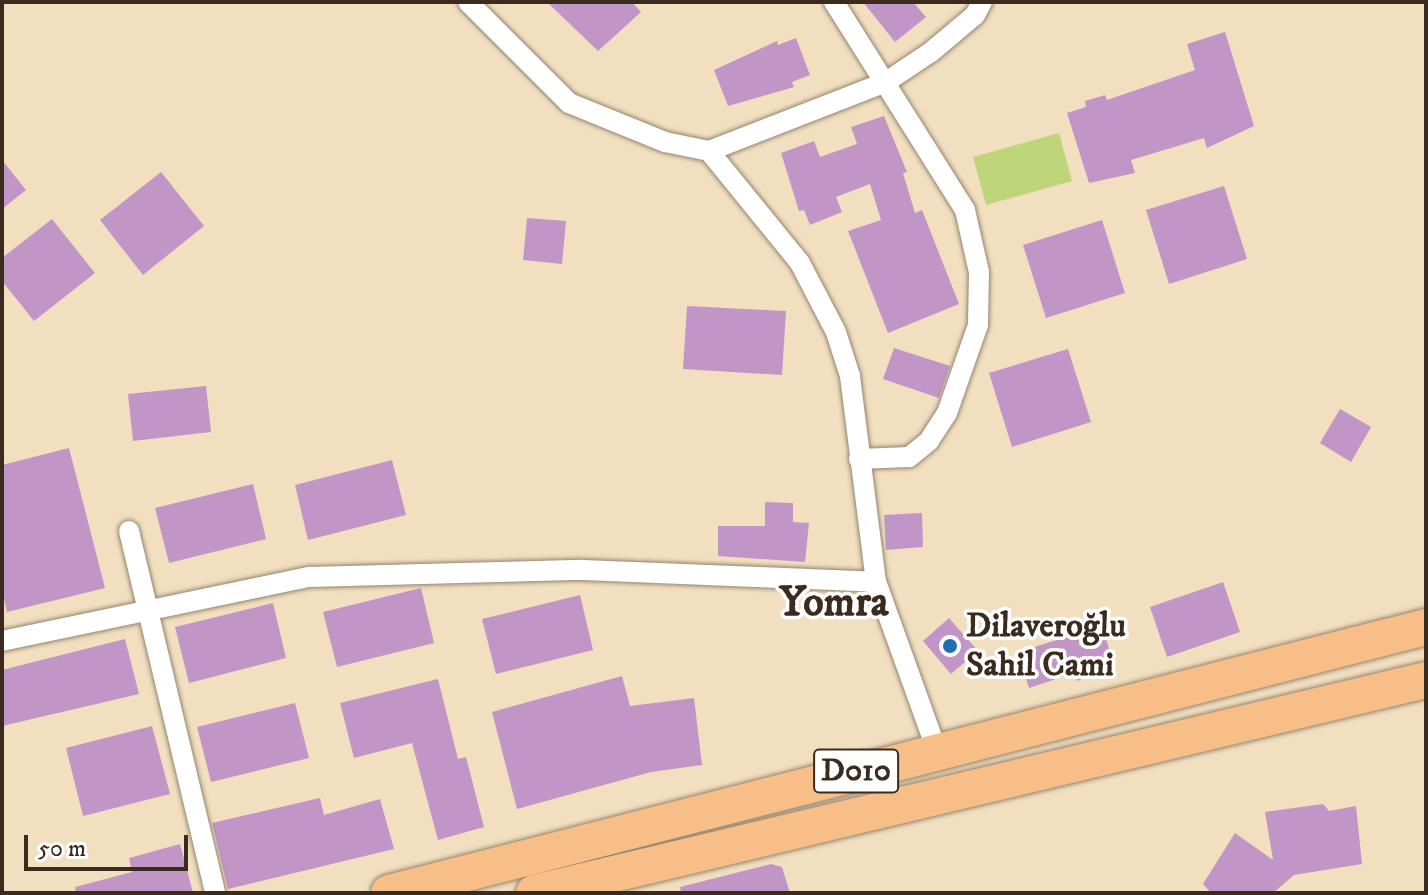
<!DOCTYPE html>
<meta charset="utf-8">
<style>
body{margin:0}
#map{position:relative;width:1428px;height:895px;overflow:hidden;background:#f1dfc0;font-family:"IM FELL DW Pica",serif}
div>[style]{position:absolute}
.green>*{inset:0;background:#bfd579}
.building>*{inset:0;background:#c196c6}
.roads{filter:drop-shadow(0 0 2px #96846f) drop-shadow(0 0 2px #96846f)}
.street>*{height:20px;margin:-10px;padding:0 10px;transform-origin:10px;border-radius:10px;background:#fff}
.highway>*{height:36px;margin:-18px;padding:0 18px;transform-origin:18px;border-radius:18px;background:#f7be88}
.dots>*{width:22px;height:22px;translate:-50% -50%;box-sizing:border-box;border:4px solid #fff;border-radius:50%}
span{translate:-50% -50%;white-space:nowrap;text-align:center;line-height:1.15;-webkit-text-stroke:7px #fff;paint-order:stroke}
.shield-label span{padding:2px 6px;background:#fff;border:2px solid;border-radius:6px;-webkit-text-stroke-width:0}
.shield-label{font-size:32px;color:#3b2a1e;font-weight:700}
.poi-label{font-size:34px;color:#3b2a1e;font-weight:700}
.left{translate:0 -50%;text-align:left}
.district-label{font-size:42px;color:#3b2a1e;font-weight:700}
.frame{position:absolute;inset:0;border:4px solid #3b2a1e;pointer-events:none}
.scale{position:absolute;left:24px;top:835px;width:164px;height:36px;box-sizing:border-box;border:4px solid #3b2a1e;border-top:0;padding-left:10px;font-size:24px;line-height:28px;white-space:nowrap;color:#3b2a1e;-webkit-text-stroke:6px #fff;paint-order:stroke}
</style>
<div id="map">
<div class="green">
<div style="clip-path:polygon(1059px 133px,1072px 181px,986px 205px,973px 157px)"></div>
</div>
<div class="building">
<div style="clip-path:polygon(547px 2px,632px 2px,641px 12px,598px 51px)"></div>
<div style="clip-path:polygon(863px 2px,913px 2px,926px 17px,895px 42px)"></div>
<div style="clip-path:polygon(1225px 32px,1254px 126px,1207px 148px,1204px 138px,1131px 160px,1135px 173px,1089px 183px,1067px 113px,1086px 107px,1085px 101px,1105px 95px,1107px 100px,1195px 70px,1187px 44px)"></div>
<div style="clip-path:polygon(796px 38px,810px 75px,792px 82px,794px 87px,728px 106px,714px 70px,777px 41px,778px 45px)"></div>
<div style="clip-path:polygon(884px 116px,907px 172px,903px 173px,915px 213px,922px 210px,959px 304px,888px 333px,848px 231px,881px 220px,870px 184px,836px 197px,842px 212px,810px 225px,804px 210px,799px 211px,781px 153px,814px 141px,820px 157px,857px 144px,851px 127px)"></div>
<div style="clip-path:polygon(2px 160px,26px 190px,2px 209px)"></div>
<div style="clip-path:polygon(161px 172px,204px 226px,143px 275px,100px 220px)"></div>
<div style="clip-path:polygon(1224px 186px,1247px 259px,1169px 284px,1146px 210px)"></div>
<div style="clip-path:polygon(527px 218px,566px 221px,562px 264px,523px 260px)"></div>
<div style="clip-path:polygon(52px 219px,95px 273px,34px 321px,2px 281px,2px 258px)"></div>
<div style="clip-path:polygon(1102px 220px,1125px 293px,1046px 318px,1023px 245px)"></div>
<div style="clip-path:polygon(687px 306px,786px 311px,782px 375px,683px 369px)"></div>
<div style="clip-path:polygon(894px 348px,950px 366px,939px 398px,883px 379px)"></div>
<div style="clip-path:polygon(1068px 349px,1091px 422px,1012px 447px,989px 373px)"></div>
<div style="clip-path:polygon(206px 386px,211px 432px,133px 441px,128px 394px)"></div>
<div style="clip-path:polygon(1340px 409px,1371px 427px,1351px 462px,1320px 443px)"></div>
<div style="clip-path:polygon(69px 448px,105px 588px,7px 612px,2px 590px,2px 465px)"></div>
<div style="clip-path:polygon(392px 460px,406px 515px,308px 540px,295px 485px)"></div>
<div style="clip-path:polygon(253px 484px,266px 539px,169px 563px,155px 508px)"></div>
<div style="clip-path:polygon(765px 502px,793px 503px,793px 522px,809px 523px,805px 562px,718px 556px,718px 526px,765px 526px)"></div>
<div style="clip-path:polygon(922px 513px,923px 547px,886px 550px,884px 515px)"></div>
<div style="clip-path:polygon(1223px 582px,1240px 632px,1167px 657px,1150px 607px)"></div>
<div style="clip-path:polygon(421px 588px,434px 643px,337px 667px,323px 612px)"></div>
<div style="clip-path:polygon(580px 595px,593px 650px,496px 674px,482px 619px)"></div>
<div style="clip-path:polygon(273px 603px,286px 658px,189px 683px,175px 627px)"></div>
<div style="clip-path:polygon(949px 618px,978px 651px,951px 674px,923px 641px)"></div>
<div style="clip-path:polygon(1102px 626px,1115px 668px,1077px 681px,1074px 673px,1029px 688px,1018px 652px)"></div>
<div style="clip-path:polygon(125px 639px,139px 694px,2px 726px,2px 670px)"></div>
<div style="clip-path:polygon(622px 676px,630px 706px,694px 698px,702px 765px,651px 772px,517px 809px,492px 712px)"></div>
<div style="clip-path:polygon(438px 679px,458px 759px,466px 757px,484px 827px,438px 840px,412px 743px,354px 758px,340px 703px)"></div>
<div style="clip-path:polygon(295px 703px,309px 758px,211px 782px,197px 727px)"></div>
<div style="clip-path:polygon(152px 726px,170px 794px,83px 816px,66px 748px)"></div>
<div style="clip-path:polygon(320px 798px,324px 815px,380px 799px,394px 849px,228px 889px,212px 823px)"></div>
<div style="clip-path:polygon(1323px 804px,1329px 811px,1356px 806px,1362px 864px,1294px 875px,1273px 893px,1211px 893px,1203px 884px,1235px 833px,1273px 860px,1265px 812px)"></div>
<div style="clip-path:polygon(180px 844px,193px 893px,76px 893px,75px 887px,132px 872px,129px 858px)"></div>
<div style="clip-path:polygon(771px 864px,782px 867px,790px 893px,681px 893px,680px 887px)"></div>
</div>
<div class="roads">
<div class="street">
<div style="left:468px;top:2px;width:143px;rotate:45deg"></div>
<div style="left:569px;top:103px;width:104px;rotate:22.1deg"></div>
<div style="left:665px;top:142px;width:45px;rotate:11.6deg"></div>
<div style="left:834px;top:2px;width:246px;rotate:57.8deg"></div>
<div style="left:965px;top:210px;width:64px;rotate:77.3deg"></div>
<div style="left:979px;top:272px;width:53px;rotate:91.1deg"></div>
<div style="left:978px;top:325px;width:93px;rotate:109.4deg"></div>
<div style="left:947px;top:413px;width:33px;rotate:123deg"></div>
<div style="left:929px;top:441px;width:26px;rotate:141deg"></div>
<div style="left:909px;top:457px;width:50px;rotate:177.7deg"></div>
<div style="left:129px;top:531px;width:372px;rotate:76.6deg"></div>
<div style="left:2px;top:641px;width:314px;rotate:-11.8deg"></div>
<div style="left:309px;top:577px;width:274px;rotate:-1.5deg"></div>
<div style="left:583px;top:570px;width:293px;rotate:2.3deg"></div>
<div style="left:937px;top:751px;width:180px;rotate:-109.8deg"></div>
<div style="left:876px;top:582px;width:208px;rotate:-97.2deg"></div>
<div style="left:850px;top:376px;width:46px;rotate:-107.7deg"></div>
<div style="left:836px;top:332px;width:78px;rotate:-117.6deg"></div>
<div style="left:800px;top:263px;width:144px;rotate:-129.1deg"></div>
<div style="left:709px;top:151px;width:190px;rotate:-21.3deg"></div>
<div style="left:886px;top:82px;width:54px;rotate:-33.7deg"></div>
<div style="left:931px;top:52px;width:57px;rotate:-40.1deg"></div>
<div style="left:975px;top:15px;width:15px;rotate:-62deg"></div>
</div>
<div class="highway">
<div style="left:389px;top:893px;width:1071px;rotate:-14.39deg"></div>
<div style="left:534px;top:893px;width:917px;rotate:-13.43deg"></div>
</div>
</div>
<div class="dots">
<div style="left:950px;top:646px;background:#1f6fb2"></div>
</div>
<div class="shield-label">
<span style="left:856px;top:771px">D010</span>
</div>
<div class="poi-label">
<span class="left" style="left:966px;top:646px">Dilaveroğlu<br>Sahil Cami</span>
</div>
<div class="district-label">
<span style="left:834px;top:603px">Yomra</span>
</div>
<div class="frame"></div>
<div class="scale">50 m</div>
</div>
